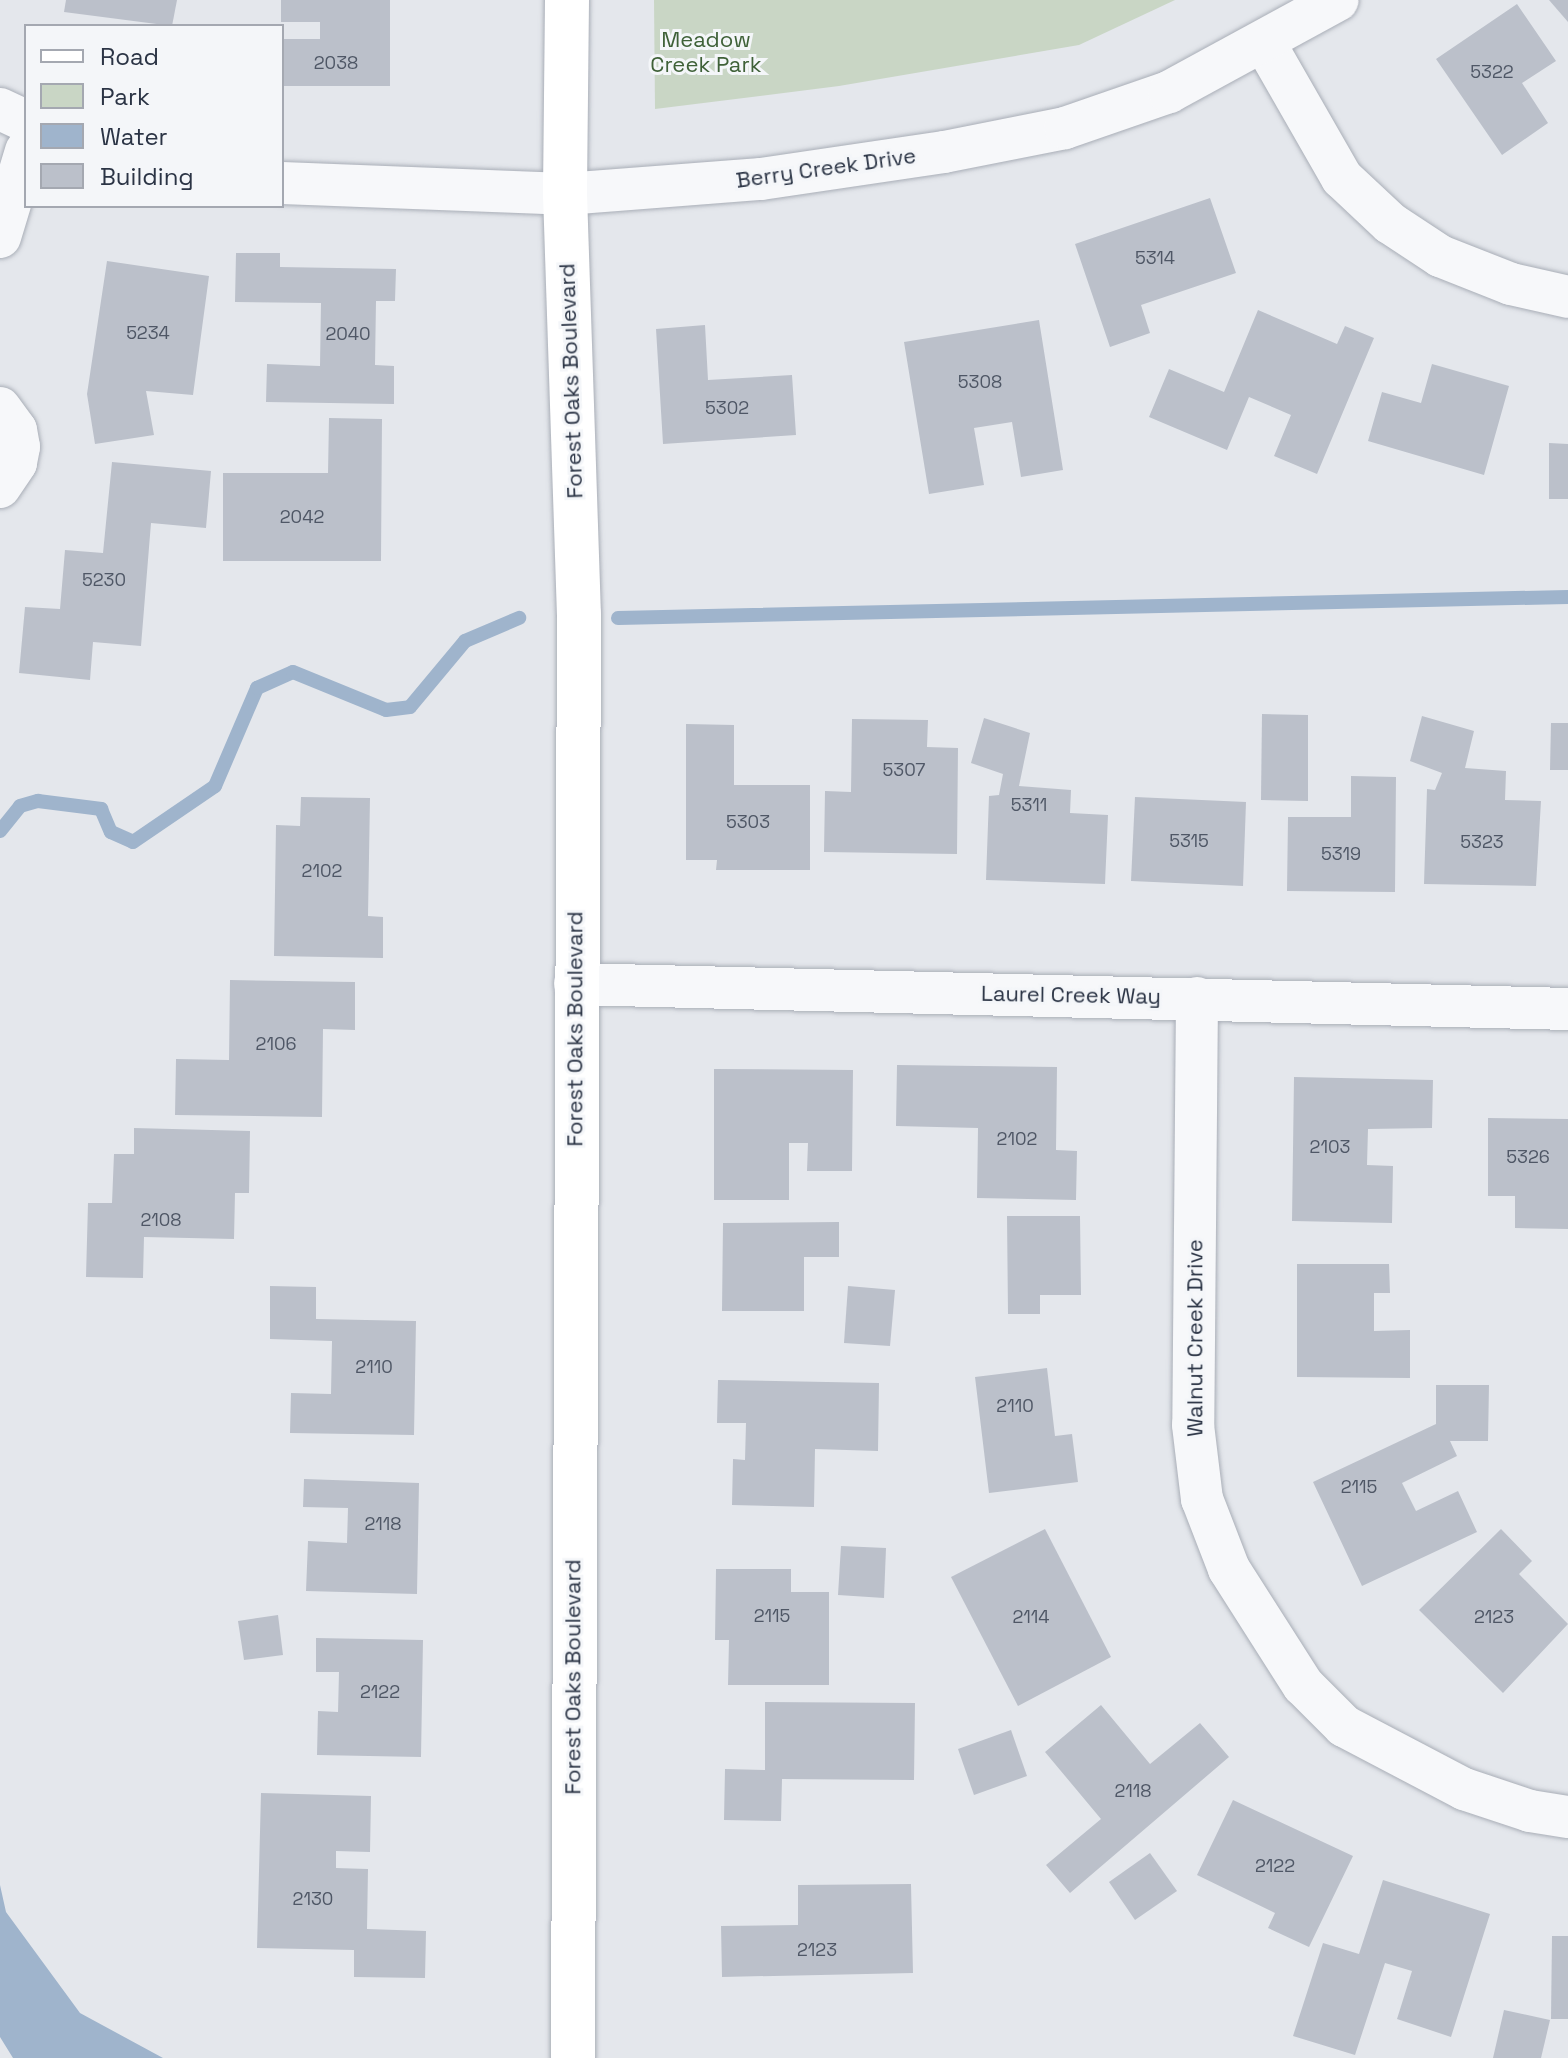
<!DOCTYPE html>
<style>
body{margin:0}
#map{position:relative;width:1568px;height:2058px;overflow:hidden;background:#e4e7ec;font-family:"Space Grotesk",sans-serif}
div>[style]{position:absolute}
.green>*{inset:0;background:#c9d6c5}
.water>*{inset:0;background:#9fb4cc}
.stream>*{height:14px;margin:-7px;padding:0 7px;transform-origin:7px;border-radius:7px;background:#9fb4cc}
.building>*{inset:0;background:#bbc0ca}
.roads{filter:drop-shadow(0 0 2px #a9aeb7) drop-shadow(0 0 2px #a9aeb7)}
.street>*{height:42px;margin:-21px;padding:0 21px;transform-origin:21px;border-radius:21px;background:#f7f8fa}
.secondary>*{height:44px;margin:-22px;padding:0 22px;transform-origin:22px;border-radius:22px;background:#fff}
span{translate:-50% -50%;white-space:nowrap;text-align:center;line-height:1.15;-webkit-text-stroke:6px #f4f6f9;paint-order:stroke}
.number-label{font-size:18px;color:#4f5766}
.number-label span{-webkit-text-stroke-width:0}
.park-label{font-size:22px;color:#3f6138}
.street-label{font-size:22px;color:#2b3445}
.legend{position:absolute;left:24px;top:24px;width:260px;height:184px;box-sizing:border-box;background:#f4f6f9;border:2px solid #a4a8b1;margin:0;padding:10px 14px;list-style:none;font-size:24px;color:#2b3445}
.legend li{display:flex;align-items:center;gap:16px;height:40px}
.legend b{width:40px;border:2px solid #a4a8b1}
</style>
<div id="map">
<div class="green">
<div style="clip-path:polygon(654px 0,1175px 0,1079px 45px,839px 86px,655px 109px)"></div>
</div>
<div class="water">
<div style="clip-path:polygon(0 1885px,6px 1912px,80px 2013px,163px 2058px,13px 2058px,0 2037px)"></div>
</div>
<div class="stream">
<div style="left:618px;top:618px;width:950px;rotate:-1.27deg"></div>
<div style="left:0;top:831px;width:32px;rotate:-51deg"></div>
<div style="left:20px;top:806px;width:19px;rotate:-16deg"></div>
<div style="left:38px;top:801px;width:64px;rotate:7.2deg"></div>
<div style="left:101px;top:809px;width:25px;rotate:67deg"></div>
<div style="left:111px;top:832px;width:24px;rotate:24deg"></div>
<div style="left:133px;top:842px;width:99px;rotate:-34.3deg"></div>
<div style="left:215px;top:786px;width:107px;rotate:-66.8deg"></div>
<div style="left:257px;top:688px;width:39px;rotate:-24deg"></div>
<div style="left:293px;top:672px;width:100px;rotate:22.2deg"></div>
<div style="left:386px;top:710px;width:24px;rotate:-7deg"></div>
<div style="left:410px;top:707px;width:86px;rotate:-50.2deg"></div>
<div style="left:465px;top:641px;width:59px;rotate:-23.1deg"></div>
</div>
<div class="building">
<div style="clip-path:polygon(66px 0,177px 0,172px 26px,64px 12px)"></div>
<div style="clip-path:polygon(281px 0,390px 0,390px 86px,282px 86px,282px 39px,320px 39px,320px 22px,281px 22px)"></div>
<div style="clip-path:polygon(1549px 0,1568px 0,1568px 22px)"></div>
<div style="clip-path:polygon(1517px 4px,1556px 61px,1522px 83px,1548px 123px,1502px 155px,1436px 59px)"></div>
<div style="clip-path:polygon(1210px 198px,1236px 273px,1141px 305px,1150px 333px,1110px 347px,1075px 244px)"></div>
<div style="clip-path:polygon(236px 253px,280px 253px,280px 267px,396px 269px,395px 301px,376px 301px,375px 365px,394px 366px,394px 404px,266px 402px,267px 364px,320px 366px,321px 303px,235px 302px)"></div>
<div style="clip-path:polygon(107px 261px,209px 276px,193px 395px,146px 391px,154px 435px,95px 444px,87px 394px)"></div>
<div style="clip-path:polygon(1258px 310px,1337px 344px,1345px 326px,1374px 338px,1317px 474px,1274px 456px,1291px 415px,1249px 397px,1227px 450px,1149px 417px,1169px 369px,1224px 392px)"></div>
<div style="clip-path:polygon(1039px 320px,1063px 470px,1021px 477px,1012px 422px,974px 428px,984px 485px,929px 494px,904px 342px)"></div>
<div style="clip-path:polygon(705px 325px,708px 380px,792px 375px,796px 435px,663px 444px,656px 329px)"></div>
<div style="clip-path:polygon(1432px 364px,1509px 386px,1484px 475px,1368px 441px,1382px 392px,1421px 403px)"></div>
<div style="clip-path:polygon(329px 418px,382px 419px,381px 561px,223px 561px,223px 473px,328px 473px)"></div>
<div style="clip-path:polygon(1549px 443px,1568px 444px,1568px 499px,1549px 499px)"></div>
<div style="clip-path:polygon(112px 462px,211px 471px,206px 528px,151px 523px,141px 646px,93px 642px,90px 680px,19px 673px,25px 607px,60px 609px,65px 550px,103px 553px)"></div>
<div style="clip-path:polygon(1262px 714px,1308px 715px,1308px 801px,1261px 800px)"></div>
<div style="clip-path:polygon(1422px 716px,1474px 731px,1465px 768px,1506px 771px,1505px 800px,1541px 801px,1536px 886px,1424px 884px,1427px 789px,1435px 790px,1442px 773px,1410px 761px)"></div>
<div style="clip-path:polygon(984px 718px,1030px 733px,1019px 786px,1071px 790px,1070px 813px,1108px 815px,1105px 884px,986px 880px,989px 796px,999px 795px,1003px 774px,971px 763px)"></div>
<div style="clip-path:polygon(852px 719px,928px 720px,927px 747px,958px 748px,957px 854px,824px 852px,825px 791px,851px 792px)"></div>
<div style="clip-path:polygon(1551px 723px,1568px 723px,1568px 770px,1550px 770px)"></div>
<div style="clip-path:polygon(686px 724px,734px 725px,734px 785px,810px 785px,810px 870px,716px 870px,717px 860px,686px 860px)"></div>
<div style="clip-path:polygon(1351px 776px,1396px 777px,1395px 892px,1287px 891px,1288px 817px,1351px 817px)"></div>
<div style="clip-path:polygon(301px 797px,370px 798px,368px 916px,383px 917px,383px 958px,274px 956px,276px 825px,300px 826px)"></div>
<div style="clip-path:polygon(1135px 797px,1246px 802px,1243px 886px,1131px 881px)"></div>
<div style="clip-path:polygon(230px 980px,355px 982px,355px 1030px,323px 1029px,322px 1117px,175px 1115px,176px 1059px,229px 1060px)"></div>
<div style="clip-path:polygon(897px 1065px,1057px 1067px,1056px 1150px,1077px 1151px,1076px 1200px,977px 1198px,978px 1128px,896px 1126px)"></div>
<div style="clip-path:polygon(714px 1069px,853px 1070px,852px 1171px,807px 1171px,808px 1143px,789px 1143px,789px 1200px,714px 1200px)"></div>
<div style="clip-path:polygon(1294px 1077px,1433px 1080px,1432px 1128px,1368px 1129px,1367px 1165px,1393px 1166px,1392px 1223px,1292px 1221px)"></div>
<div style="clip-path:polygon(1488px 1118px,1568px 1119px,1568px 1229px,1515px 1228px,1515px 1196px,1488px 1196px)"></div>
<div style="clip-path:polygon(134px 1128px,250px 1131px,249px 1193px,235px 1193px,234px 1239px,144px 1237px,143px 1278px,86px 1277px,88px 1203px,112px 1203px,114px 1154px,134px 1154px)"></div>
<div style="clip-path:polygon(1007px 1216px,1080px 1216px,1081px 1295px,1040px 1295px,1040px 1314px,1008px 1314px)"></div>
<div style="clip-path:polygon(839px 1222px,839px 1257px,804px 1257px,804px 1311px,722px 1311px,723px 1223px)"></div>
<div style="clip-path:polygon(1297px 1264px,1389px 1264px,1390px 1293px,1374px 1293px,1374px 1331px,1410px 1330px,1410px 1378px,1297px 1377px)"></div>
<div style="clip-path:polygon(270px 1286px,316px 1287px,316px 1319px,416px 1321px,414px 1435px,290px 1433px,291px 1393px,331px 1394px,332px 1341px,270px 1339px)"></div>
<div style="clip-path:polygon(848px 1286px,895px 1290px,890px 1346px,844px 1343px)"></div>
<div style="clip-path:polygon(1047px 1368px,1055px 1436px,1072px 1434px,1078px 1482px,989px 1493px,975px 1377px)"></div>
<div style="clip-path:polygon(718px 1380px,879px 1383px,878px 1451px,815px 1449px,814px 1507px,732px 1505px,733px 1459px,745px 1460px,746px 1423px,717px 1423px)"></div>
<div style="clip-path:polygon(1436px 1385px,1489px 1385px,1488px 1441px,1450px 1441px,1457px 1456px,1402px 1483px,1416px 1511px,1458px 1491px,1477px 1532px,1362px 1586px,1313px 1482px,1436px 1424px)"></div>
<div style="clip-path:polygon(304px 1479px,419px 1483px,417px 1594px,306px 1591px,308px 1541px,347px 1543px,348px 1508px,303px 1507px)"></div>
<div style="clip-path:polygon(1045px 1529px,1111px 1657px,1018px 1706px,951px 1577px)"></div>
<div style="clip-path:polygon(1501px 1529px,1532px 1561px,1519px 1574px,1568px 1624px,1503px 1693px,1419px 1610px)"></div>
<div style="clip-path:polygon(841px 1546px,886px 1548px,884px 1598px,838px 1595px)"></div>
<div style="clip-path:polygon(716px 1569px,791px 1569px,791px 1592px,829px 1592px,829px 1685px,728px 1685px,729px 1640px,715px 1640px)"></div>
<div style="clip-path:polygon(278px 1615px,283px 1655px,244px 1660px,238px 1621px)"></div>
<div style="clip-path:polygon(316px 1638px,423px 1640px,421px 1757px,317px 1755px,318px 1711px,338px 1712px,339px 1672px,316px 1672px)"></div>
<div style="clip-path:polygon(765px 1702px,915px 1703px,914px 1780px,782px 1779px,781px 1821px,724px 1820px,725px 1769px,765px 1770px)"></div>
<div style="clip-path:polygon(1101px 1705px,1150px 1764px,1200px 1723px,1229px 1757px,1070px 1893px,1046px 1865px,1101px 1819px,1045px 1752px)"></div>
<div style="clip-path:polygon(1011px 1730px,1027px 1776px,974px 1795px,958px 1749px)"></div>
<div style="clip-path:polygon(261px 1793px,371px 1796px,370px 1852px,336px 1851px,336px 1868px,368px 1869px,367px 1929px,426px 1931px,425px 1978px,354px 1977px,354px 1950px,257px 1948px)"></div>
<div style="clip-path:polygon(1233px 1800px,1353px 1856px,1309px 1947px,1268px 1928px,1275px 1913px,1197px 1875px)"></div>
<div style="clip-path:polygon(1150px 1853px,1177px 1891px,1135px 1920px,1109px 1882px)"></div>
<div style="clip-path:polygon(1383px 1880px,1490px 1914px,1451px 2037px,1397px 2019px,1412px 1971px,1385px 1963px,1355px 2055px,1293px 2036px,1323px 1943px,1359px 1954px)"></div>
<div style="clip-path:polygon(911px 1884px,913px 1973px,722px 1977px,721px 1926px,798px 1925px,798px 1885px)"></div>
<div style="clip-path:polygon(1552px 1936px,1568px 1936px,1568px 2019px,1551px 2019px)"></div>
<div style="clip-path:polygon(1504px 2010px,1550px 2020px,1541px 2058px,1493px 2058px)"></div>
</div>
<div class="roads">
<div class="street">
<div style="left:1264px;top:42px;width:157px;rotate:60.2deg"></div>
<div style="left:1342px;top:178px;width:66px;rotate:43.2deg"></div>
<div style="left:1390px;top:223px;width:60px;rotate:33.4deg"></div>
<div style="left:1440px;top:256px;width:76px;rotate:21.5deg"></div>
<div style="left:1511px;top:284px;width:58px;rotate:12.8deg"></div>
<div style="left:0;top:109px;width:29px;rotate:25deg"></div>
<div style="left:282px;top:183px;width:283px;rotate:2.2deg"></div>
<div style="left:565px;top:194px;width:197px;rotate:-4.4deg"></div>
<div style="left:761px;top:179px;width:185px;rotate:-8.4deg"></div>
<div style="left:944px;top:152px;width:123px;rotate:-11.2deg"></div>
<div style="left:1065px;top:128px;width:110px;rotate:-19.1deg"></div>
<div style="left:1169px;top:92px;width:192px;rotate:-28.6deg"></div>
<div style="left:0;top:237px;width:90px;rotate:-73.2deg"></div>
<div style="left:0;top:408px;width:27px;rotate:54deg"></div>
<div style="left:16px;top:430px;width:17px;rotate:80deg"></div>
<div style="left:19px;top:447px;width:16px;rotate:101deg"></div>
<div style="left:16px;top:463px;width:29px;rotate:124deg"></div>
<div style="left:575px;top:984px;width:993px;rotate:1.44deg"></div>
<div style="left:1197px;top:998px;width:427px;rotate:90.5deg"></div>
<div style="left:1193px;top:1425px;width:75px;rotate:83.1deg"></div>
<div style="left:1202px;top:1499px;width:75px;rotate:68.9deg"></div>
<div style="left:1229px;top:1569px;width:138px;rotate:57.5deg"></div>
<div style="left:1303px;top:1685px;width:58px;rotate:45deg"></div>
<div style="left:1344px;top:1726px;width:136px;rotate:27.7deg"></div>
<div style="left:1464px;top:1789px;width:70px;rotate:18.4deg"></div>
<div style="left:1530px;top:1811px;width:38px;rotate:9deg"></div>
</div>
<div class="secondary">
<div style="left:567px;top:0;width:194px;rotate:90.6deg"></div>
<div style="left:565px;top:194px;width:420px;rotate:88.1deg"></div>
<div style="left:579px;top:614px;width:1444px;rotate:90.24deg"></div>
</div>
</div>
<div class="number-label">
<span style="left:336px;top:63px">2038</span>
<span style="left:1492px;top:72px">5322</span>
<span style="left:1155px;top:258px">5314</span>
<span style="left:148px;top:333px">5234</span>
<span style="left:348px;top:334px">2040</span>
<span style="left:980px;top:382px">5308</span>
<span style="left:727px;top:408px">5302</span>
<span style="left:302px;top:517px">2042</span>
<span style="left:104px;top:580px">5230</span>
<span style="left:904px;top:770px">5307</span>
<span style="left:1029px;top:805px">5311</span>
<span style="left:748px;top:822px">5303</span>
<span style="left:1189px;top:841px">5315</span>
<span style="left:1482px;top:842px">5323</span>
<span style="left:1341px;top:854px">5319</span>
<span style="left:322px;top:871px">2102</span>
<span style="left:276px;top:1044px">2106</span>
<span style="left:1017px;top:1139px">2102</span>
<span style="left:1330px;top:1147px">2103</span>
<span style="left:1528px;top:1157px">5326</span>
<span style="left:161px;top:1220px">2108</span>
<span style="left:374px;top:1367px">2110</span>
<span style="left:1015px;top:1406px">2110</span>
<span style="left:1359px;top:1487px">2115</span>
<span style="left:383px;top:1524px">2118</span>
<span style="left:772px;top:1616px">2115</span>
<span style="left:1031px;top:1617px">2114</span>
<span style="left:1494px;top:1617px">2123</span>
<span style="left:380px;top:1692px">2122</span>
<span style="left:1133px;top:1791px">2118</span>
<span style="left:1275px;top:1866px">2122</span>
<span style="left:313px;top:1899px">2130</span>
<span style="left:817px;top:1950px">2123</span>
</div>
<div class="park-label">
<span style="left:706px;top:52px">Meadow<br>Creek Park</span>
</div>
<div class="street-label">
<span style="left:826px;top:168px;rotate:-8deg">Berry Creek Drive</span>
<span style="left:571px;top:381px;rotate:-92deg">Forest Oaks Boulevard</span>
<span style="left:1071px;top:995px;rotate:1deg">Laurel Creek Way</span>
<span style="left:575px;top:1029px;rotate:-90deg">Forest Oaks Boulevard</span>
<span style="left:1195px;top:1338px;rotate:-90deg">Walnut Creek Drive</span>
<span style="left:573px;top:1677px;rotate:-90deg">Forest Oaks Boulevard</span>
</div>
<ul class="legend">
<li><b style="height:10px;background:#fff"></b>Road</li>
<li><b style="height:22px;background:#c9d6c5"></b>Park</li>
<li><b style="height:22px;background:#9fb4cc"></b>Water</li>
<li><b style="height:22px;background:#bbc0ca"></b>Building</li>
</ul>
</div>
